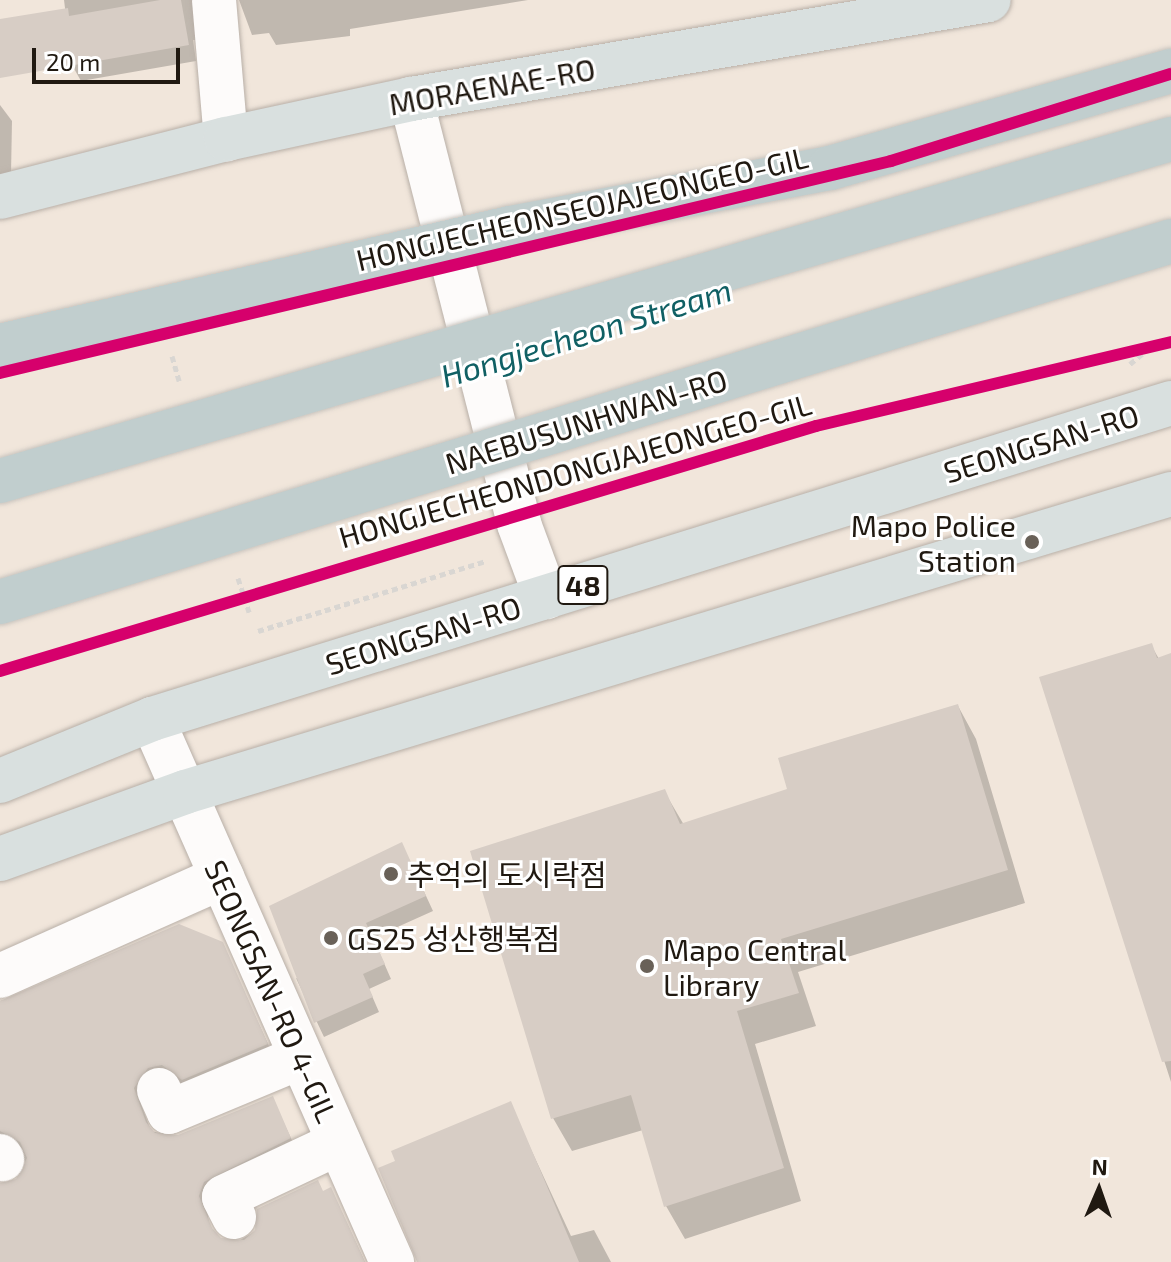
<!DOCTYPE html>
<meta charset="utf-8">
<style>
body{margin:0}
#map{position:relative;width:1171px;height:1262px;overflow:hidden;background:#f1e6db;font-family:"Exo 2","Noto Sans KR",sans-serif}
div>[style]{position:absolute}
.pier>*{inset:0;background:#f1e6db}
.shadow>*{inset:0;background:#0003}
.building>*{inset:0;background:#d7cdc5}
.path>*{height:5px;margin-top:-2.5px;transform-origin:0;background:repeating-linear-gradient(90deg,#d9d6d2 0 6px,transparent 0 10px)}
.roads{filter:drop-shadow(0 0 2px #b8afa7) drop-shadow(0 0 2px #b8afa7)}
.minor>*{height:44px;margin:-22px;padding:0 22px;transform-origin:22px;border-radius:22px;background:#fdfbfa}
.major>*{height:44px;margin:-22px;padding:0 22px;transform-origin:22px;border-radius:22px;background:#d9e0df}
.bridges{filter:drop-shadow(0 0 2px #c9c4be) drop-shadow(0 0 2px #c9c4be)}
.highway-bridge>*{height:44px;margin:-22px;padding:0 22px;transform-origin:22px;border-radius:22px;background:#c1cece}
.cycleway>*{height:12px;margin:-6px;padding:0 6px;transform-origin:6px;border-radius:6px;background:#d6006c}
.dots>*{width:22px;height:22px;translate:-50% -50%;box-sizing:border-box;border:4px solid #fff;border-radius:50%}
span{translate:-50% -50%;white-space:nowrap;text-align:center;line-height:1.15;-webkit-text-stroke:6px #fff;paint-order:stroke}
.shield-label span{padding:2px 6px;background:#fff;border:2px solid;border-radius:6px;-webkit-text-stroke-width:0}
.shield-label{font-size:28px;color:#201911;font-weight:700}
.street-label{font-size:30px;color:#201911}
.poi-label{font-size:30px;color:#201911}
.right{translate:-100% -50%;text-align:right}
.left{translate:0 -50%;text-align:left}
.water-label{font-size:32px;color:#106064;font-style:italic}
.north{position:absolute;left:1059px;top:1150px;width:80px;height:80px;-webkit-text-stroke:6px #fff;paint-order:stroke;rotate:2deg;font-size:22px;font-weight:700;line-height:32px;text-align:center;color:#201911}
.north::after{content:'';display:block;margin:auto;width:28px;height:36px;background:#201911;clip-path:polygon(50% 0,100% 100%,50% 72%,0 100%)}
.scale{position:absolute;left:32px;top:48px;width:148px;height:36px;box-sizing:border-box;border:4px solid #201911;border-top:0;padding-left:10px;font-size:24px;line-height:28px;white-space:nowrap;color:#201911;-webkit-text-stroke:6px #fff;paint-order:stroke}
</style>
<div id="map">
<div class="pier">
<div style="clip-path:polygon(1171px 85px,1171px 268px,0 614px,0 459px,839px 205px,835px 186px)"></div>
</div>
<div class="shadow">
<div style="clip-path:polygon(64px 0,206px 0,199px 40px,193px 40px,196px 61px,81px 81px,72px 65px)"></div>
<div style="clip-path:polygon(239px 0,528px 0,350px 29px,350px 36px,276px 45px,269px 33px,252px 35px)"></div>
<div style="clip-path:polygon(0 105px,12px 121px,11px 174px,0 176px)"></div>
<div style="clip-path:polygon(1151px 645px,1159px 659px,1171px 655px,1171px 1082px,1041px 678px)"></div>
<div style="clip-path:polygon(958px 706px,976px 739px,1025px 903px,798px 972px,816px 1026px,755px 1044px,801px 1201px,685px 1239px,666px 1206px,643px 1130px,572px 1151px,553px 1118px,664px 791px,684px 825px,790px 790px)"></div>
<div style="clip-path:polygon(409px 859px,433px 911px,373px 938px,391px 979px,369px 989px,379px 1012px,324px 1037px,296px 978px,303px 981px)"></div>
<div style="clip-path:polygon(222px 944px,275px 1059px,191px 1094px,156px 1082px,141px 1104px,151px 1131px,178px 1137px,272px 1098px,298px 1153px,207px 1210px,209px 1224px,218px 1239px,233px 1244px,331px 1189px,365px 1262px,0 1262px,0 1183px,16px 1182px,27px 1170px,21px 1148px,0 1149px,0 1001px)"></div>
<div style="clip-path:polygon(510px 1104px,571px 1236px,594px 1230px,611px 1262px,425px 1262px)"></div>
</div>
<div class="building">
<div style="clip-path:polygon(160px 0,181px 0,189px 45px,0 78px,0 19px,68px 8px,69px 16px)"></div>
<div style="clip-path:polygon(1152px 643px,1157px 658px,1171px 653px,1171px 1061px,1162px 1062px,1039px 677px)"></div>
<div style="clip-path:polygon(958px 704px,1008px 870px,781px 939px,799px 993px,737px 1011px,784px 1168px,664px 1207px,631px 1095px,551px 1119px,470px 851px,665px 789px,680px 824px,787px 789px,778px 758px)"></div>
<div style="clip-path:polygon(402px 842px,426px 896px,366px 923px,385px 964px,363px 974px,373px 997px,314px 1023px,269px 906px)"></div>
<div style="clip-path:polygon(179px 924px,223px 942px,268px 1044px,182px 1080px,162px 1065px,148px 1068px,134px 1088px,146px 1122px,155px 1133px,178px 1135px,273px 1096px,291px 1138px,204px 1182px,199px 1196px,212px 1228px,221px 1238px,244px 1240px,255px 1230px,257px 1209px,318px 1180px,323px 1191px,331px 1187px,365px 1262px,0 1262px,0 1183px,16px 1179px,27px 1158px,20px 1142px,0 1131px,0 1001px)"></div>
<div style="clip-path:polygon(511px 1101px,579px 1262px,417px 1262px,378px 1168px,395px 1161px,391px 1151px)"></div>
</div>
<div class="path">
<div style="left:172px;top:356px;width:26px;rotate:74deg"></div>
<div style="left:1130px;top:364px;width:23px;rotate:-40deg"></div>
<div style="left:238px;top:578px;width:36px;rotate:72deg"></div>
<div style="left:258px;top:631px;width:238px;rotate:-17.1deg"></div>
</div>
<div class="roads">
<div class="minor">
<div style="left:214px;top:0;width:140px;rotate:85.1deg"></div>
<div style="left:411px;top:99px;width:439px;rotate:75.7deg"></div>
<div style="left:519px;top:524px;width:78px;rotate:69.7deg"></div>
<div style="left:152px;top:719px;width:594px;rotate:66.16deg"></div>
<div style="left:0;top:976px;width:243px;rotate:-24deg"></div>
<div style="left:159px;top:1090px;width:24px;rotate:66deg"></div>
<div style="left:169px;top:1112px;width:143px;rotate:-22.6deg"></div>
<div style="left:0;top:1156px;width:4px;rotate:56deg"></div>
<div style="left:234px;top:1217px;width:22px;rotate:-117deg"></div>
<div style="left:224px;top:1197px;width:127px;rotate:-25.2deg"></div>
</div>
<div class="major">
<div style="left:0;top:197px;width:233px;rotate:-14.4deg"></div>
<div style="left:226px;top:139px;width:189px;rotate:-12.2deg"></div>
<div style="left:411px;top:99px;width:586px;rotate:-9.72deg"></div>
<div style="left:0;top:781px;width:164px;rotate:-22.2deg"></div>
<div style="left:152px;top:719px;width:1067px;rotate:-17.23deg"></div>
<div style="left:0;top:859px;width:197px;rotate:-19.9deg"></div>
<div style="left:185px;top:792px;width:1030px;rotate:-16.82deg"></div>
</div>
</div>
<div class="bridges">
<div class="highway-bridge">
<div style="left:0;top:346px;width:523px;rotate:-13.03deg"></div>
<div style="left:510px;top:228px;width:326px;rotate:-10.6deg"></div>
<div style="left:830px;top:168px;width:355px;rotate:-15.9deg"></div>
<div style="left:0;top:481px;width:1220px;rotate:-16.28deg"></div>
<div style="left:0;top:602px;width:1225px;rotate:-17.13deg"></div>
</div>
</div>
<div class="cycleway">
<div style="left:0;top:373px;width:916px;rotate:-13.38deg"></div>
<div style="left:891px;top:161px;width:293px;rotate:-17.3deg"></div>
<div style="left:0;top:671px;width:852px;rotate:-16.71deg"></div>
<div style="left:816px;top:426px;width:365px;rotate:-13.3deg"></div>
</div>
<div class="dots">
<div style="left:1032px;top:542px;background:#696158"></div>
<div style="left:391px;top:874px;background:#696158"></div>
<div style="left:331px;top:938px;background:#696158"></div>
<div style="left:647px;top:966px;background:#696158"></div>
</div>
<div class="shield-label">
<span style="left:583px;top:585px">48</span>
</div>
<div class="street-label">
<span style="left:492px;top:86px;rotate:-10deg">MORAENAE-RO</span>
<span style="left:582px;top:208px;rotate:-13deg">HONGJECHEONSEOJAJEONGEO-GIL</span>
<span style="left:586px;top:421px;rotate:-17deg">NAEBUSUNHWAN-RO</span>
<span style="left:1041px;top:443px;rotate:-17deg">SEONGSAN-RO</span>
<span style="left:575px;top:470px;rotate:-16deg">HONGJECHEONDONGJAJEONGEO-GIL</span>
<span style="left:423px;top:635px;rotate:-17deg">SEONGSAN-RO</span>
<span style="left:272px;top:991px;rotate:66deg">SEONGSAN-RO 4-GIL</span>
</div>
<div class="poi-label">
<span class="right" style="left:1016px;top:542px">Mapo Police<br>Station</span>
<span class="left" style="left:407px;top:874px">추억의 도시락점</span>
<span class="left" style="left:347px;top:938px">GS25 성산행복점</span>
<span class="left" style="left:663px;top:966px">Mapo Central<br>Library</span>
</div>
<div class="water-label">
<span style="left:586px;top:332px;rotate:-17deg">Hongjecheon Stream</span>
</div>
<div class="north">N</div>
<div class="scale">20 m</div>
</div>
